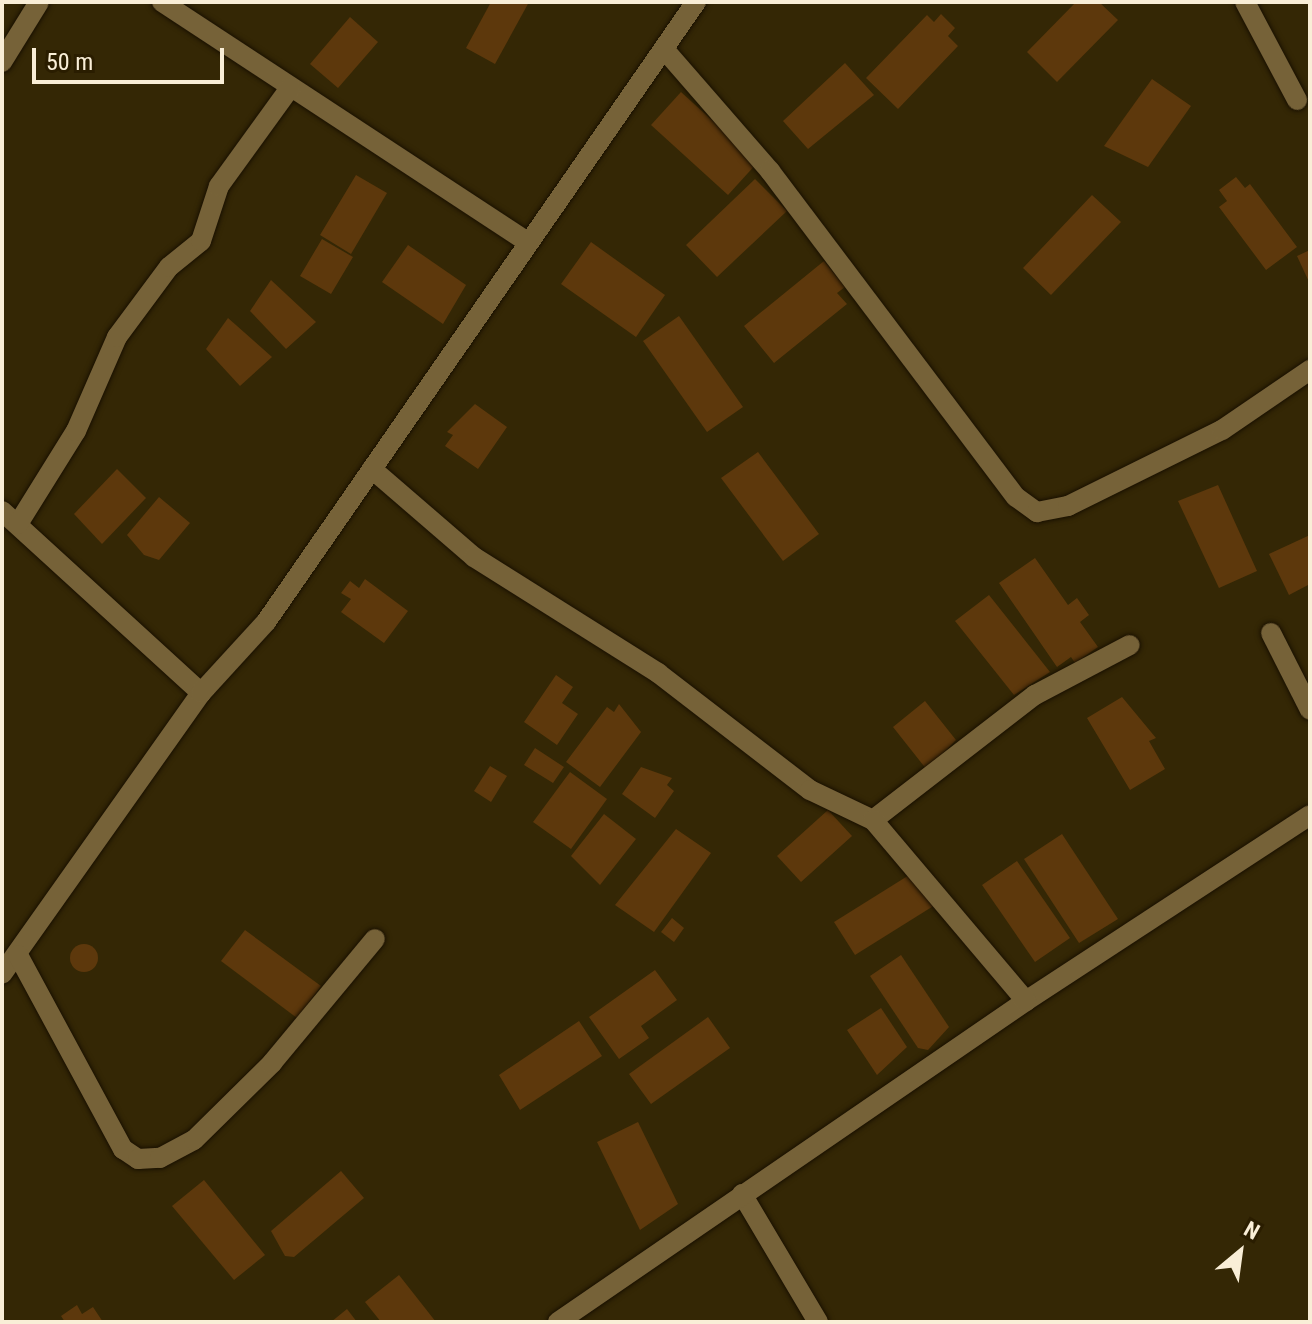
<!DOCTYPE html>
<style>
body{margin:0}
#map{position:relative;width:1312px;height:1324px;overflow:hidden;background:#342705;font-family:"Roboto Condensed",sans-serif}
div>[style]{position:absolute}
.building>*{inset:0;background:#5d380c}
.round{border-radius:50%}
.roads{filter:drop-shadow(0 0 2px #191000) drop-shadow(0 0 2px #191000)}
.street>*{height:20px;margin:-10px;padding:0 10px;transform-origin:10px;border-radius:10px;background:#766238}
span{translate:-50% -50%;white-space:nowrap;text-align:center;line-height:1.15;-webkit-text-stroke:7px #2a1d00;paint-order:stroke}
.frame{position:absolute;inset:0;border:4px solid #f9eed7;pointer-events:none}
.north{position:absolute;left:1200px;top:1212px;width:80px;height:80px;-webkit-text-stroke:6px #2a1d00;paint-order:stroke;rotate:29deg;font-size:22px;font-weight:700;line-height:32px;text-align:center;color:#f9eed7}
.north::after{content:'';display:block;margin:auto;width:28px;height:36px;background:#f9eed7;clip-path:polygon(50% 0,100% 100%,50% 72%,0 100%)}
.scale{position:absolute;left:32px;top:48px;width:192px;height:36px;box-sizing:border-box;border:4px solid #f9eed7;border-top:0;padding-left:10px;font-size:24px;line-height:28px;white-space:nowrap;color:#f9eed7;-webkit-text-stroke:6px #2a1d00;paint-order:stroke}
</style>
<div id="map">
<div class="building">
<div style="clip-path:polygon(491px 2px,529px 2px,495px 64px,466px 48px)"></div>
<div style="clip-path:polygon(1076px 2px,1099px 2px,1118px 20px,1057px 82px,1027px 52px)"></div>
<div style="clip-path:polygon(941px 14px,955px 28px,948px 36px,958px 46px,898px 109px,866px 78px,927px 15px,934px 22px)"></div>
<div style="clip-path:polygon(350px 17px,378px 42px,338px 88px,310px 64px)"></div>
<div style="clip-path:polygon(845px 63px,874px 95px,808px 149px,783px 121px)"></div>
<div style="clip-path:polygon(1152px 79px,1191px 106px,1148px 167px,1104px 146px)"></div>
<div style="clip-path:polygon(681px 92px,758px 162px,728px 195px,651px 125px)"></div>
<div style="clip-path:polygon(356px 175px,387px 193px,351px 254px,320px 235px)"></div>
<div style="clip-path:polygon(1236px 177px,1245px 188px,1250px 184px,1297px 247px,1266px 270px,1219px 207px,1227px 201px,1219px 190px)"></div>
<div style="clip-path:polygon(755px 179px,787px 211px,717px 277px,686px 245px)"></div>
<div style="clip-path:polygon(1092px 195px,1121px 222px,1051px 295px,1023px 268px)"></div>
<div style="clip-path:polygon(322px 239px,353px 257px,331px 294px,300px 276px)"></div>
<div style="clip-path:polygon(591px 242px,665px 295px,636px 337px,561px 284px)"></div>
<div style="clip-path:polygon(408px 245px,466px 285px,443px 324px,382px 282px)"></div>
<div style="clip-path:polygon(1310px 250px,1310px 284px,1297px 256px)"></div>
<div style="clip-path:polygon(824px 261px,845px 287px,837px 293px,847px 304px,774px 363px,744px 326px)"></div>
<div style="clip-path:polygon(271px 280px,316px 322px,286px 349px,250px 311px)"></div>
<div style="clip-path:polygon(679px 316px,743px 407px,707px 432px,643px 341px)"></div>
<div style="clip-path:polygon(228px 318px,272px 357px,240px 386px,206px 349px)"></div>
<div style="clip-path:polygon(475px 404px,507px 427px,478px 469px,445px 446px,453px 435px,447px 432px)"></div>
<div style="clip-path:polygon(758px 452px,819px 534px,783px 561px,721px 478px)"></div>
<div style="clip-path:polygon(117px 469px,146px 498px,102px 544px,74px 514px)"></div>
<div style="clip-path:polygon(1218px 485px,1257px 571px,1219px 588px,1178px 501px)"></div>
<div style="clip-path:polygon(159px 497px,190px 523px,159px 560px,144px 555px,127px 535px)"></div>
<div style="clip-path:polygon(1310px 535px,1310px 584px,1289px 595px,1269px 554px)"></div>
<div style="clip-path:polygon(1035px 558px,1068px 605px,1077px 598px,1089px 615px,1080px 622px,1098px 647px,1075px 663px,1071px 657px,1057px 667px,999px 583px)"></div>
<div style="clip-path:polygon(365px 579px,408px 611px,384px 643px,341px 612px,351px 599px,341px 593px,350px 581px,359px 588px)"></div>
<div style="clip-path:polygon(989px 595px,1050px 672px,1014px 695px,955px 621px)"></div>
<div style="clip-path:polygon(556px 675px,573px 687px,562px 703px,578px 714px,557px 745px,524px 722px)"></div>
<div style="clip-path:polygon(1122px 697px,1156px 738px,1149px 741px,1165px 769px,1130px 790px,1087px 718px)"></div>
<div style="clip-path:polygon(925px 701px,956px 740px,927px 770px,893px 727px)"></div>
<div style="clip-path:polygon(619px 704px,641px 732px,600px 787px,566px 762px,607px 707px,614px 712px)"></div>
<div style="clip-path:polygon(535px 748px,564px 767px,553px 783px,524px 765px)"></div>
<div style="clip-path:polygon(490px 766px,507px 776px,491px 802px,474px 791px)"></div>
<div style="clip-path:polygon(641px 767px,672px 778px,667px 785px,674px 791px,655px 818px,622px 794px)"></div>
<div style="clip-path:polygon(570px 772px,607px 799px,571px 849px,533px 822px)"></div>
<div style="clip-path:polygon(828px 810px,852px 836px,801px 882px,777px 856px)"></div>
<div style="clip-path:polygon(604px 814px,636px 839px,600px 885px,571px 856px)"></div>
<div style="clip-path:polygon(676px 829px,711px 853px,654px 932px,615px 905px)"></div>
<div style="clip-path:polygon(1062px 834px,1118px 919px,1079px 943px,1024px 859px)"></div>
<div style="clip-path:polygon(1017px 861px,1070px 938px,1035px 962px,982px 885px)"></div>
<div style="clip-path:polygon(914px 872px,935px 905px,855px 955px,834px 922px)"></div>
<div style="clip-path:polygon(672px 918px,684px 928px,674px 942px,661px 932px)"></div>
<div style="clip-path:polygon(245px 930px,321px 986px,297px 1018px,221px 961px)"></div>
<div class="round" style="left:70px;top:944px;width:28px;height:28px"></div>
<div style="clip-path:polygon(901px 955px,949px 1027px,928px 1050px,918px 1048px,870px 976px)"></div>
<div style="clip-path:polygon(655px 970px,677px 1000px,641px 1026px,649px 1038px,619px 1059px,589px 1017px)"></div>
<div style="clip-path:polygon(881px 1008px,907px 1047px,877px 1075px,847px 1030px)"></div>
<div style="clip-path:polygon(708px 1017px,730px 1048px,651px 1104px,629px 1074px)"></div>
<div style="clip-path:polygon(579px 1021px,602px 1056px,520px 1110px,499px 1075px)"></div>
<div style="clip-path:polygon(638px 1122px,678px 1204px,640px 1230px,597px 1142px)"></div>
<div style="clip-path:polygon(341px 1171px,364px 1198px,294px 1257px,285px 1256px,271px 1231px)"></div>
<div style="clip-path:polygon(204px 1180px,265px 1255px,234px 1280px,172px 1206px)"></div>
<div style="clip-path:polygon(399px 1275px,436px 1322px,381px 1322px,365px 1302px)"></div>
<div style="clip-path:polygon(77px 1305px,82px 1314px,93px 1307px,103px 1322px,65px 1322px,61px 1316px)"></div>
<div style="clip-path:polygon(347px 1309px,357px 1322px,331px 1322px)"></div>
</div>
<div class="roads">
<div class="street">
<div style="left:162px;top:2px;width:438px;rotate:33.3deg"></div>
<div style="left:1245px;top:2px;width:111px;rotate:62deg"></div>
<div style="left:664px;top:49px;width:162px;rotate:49deg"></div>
<div style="left:770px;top:171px;width:408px;rotate:53deg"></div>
<div style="left:1016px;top:497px;width:26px;rotate:36deg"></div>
<div style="left:1037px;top:512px;width:32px;rotate:-11deg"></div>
<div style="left:1068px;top:506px;width:172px;rotate:-26.3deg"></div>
<div style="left:1222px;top:430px;width:107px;rotate:-34.3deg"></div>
<div style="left:2px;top:62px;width:70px;rotate:-58.3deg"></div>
<div style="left:372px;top:469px;width:135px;rotate:40.8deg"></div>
<div style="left:474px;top:557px;width:218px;rotate:32.2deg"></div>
<div style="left:658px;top:673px;width:192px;rotate:37.6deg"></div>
<div style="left:810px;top:790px;width:70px;rotate:25.5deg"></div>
<div style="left:873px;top:820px;width:205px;rotate:-37.7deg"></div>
<div style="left:1035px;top:695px;width:107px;rotate:-27.8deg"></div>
<div style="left:2px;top:511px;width:270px;rotate:42.4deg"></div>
<div style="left:201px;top:693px;width:344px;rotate:125.3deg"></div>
<div style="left:18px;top:524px;width:110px;rotate:-58.1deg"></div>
<div style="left:76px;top:431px;width:103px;rotate:-66.4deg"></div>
<div style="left:117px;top:337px;width:87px;rotate:-53.4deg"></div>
<div style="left:169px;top:267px;width:41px;rotate:-39.1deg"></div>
<div style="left:201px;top:241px;width:58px;rotate:-71.9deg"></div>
<div style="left:219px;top:186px;width:121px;rotate:-54.1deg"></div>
<div style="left:1271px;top:633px;width:86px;rotate:63.1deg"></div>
<div style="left:201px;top:693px;width:96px;rotate:-47.5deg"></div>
<div style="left:266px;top:622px;width:755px;rotate:-55.26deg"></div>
<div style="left:18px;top:955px;width:221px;rotate:61.6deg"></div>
<div style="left:123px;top:1149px;width:18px;rotate:34deg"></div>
<div style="left:138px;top:1159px;width:22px;rotate:-3deg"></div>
<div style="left:160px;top:1158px;width:38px;rotate:-28deg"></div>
<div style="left:194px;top:1140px;width:110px;rotate:-44.6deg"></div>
<div style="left:272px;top:1063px;width:161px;rotate:-50.3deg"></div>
<div style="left:1026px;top:1001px;width:339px;rotate:-33.2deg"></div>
<div style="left:742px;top:1194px;width:149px;rotate:59.3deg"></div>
<div style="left:558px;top:1322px;width:568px;rotate:-34.45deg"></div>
<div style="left:1026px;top:1001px;width:237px;rotate:-130.2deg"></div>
</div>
</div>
<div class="frame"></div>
<div class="north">N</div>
<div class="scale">50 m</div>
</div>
